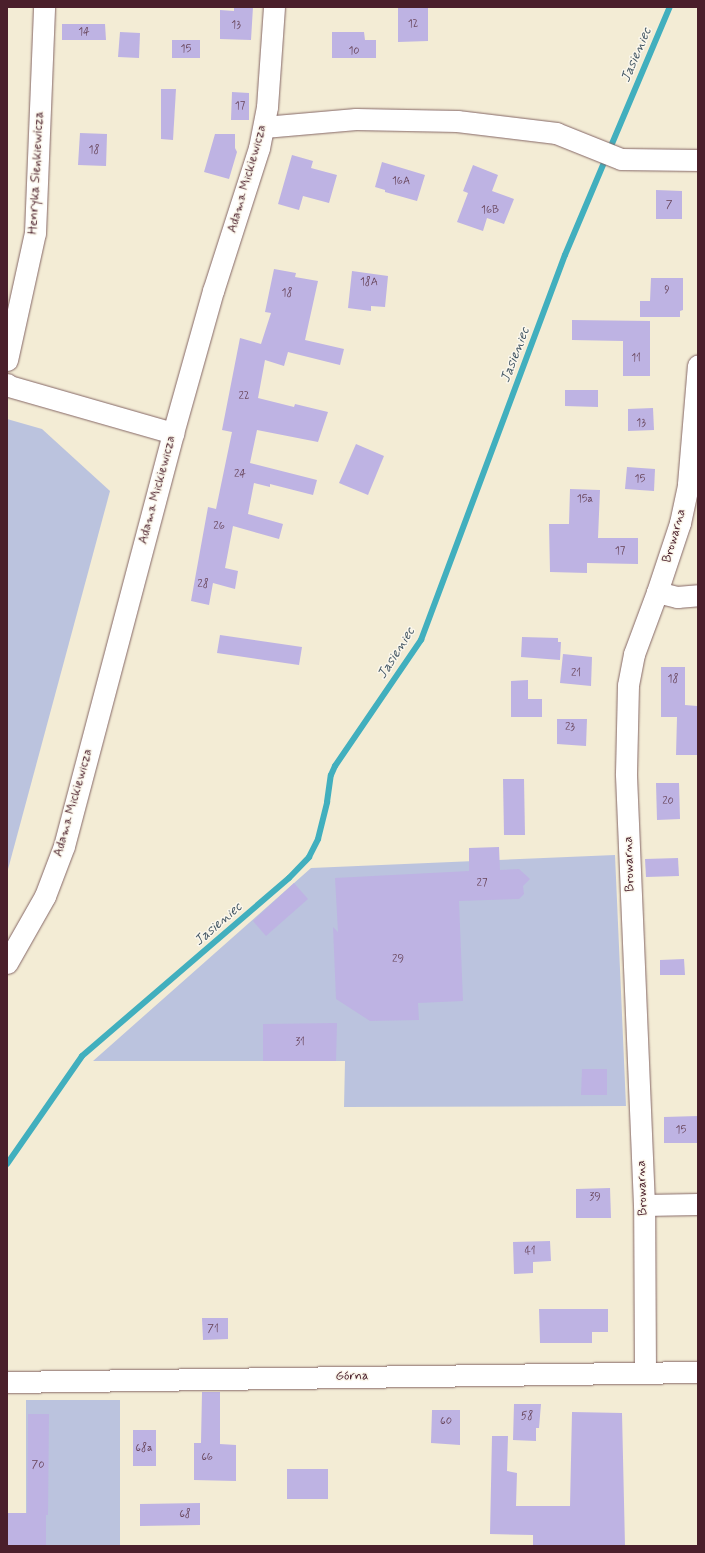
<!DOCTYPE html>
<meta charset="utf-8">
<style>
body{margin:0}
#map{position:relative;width:705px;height:1553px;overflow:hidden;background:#f3ecd5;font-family:Mynerve,sans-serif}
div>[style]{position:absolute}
.industrial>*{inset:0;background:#bbc3de}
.stream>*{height:6px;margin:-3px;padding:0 3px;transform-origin:3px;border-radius:3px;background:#41afbe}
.building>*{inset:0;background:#beb3e3}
.roads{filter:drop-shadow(0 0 1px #856766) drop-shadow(0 0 1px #856766)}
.street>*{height:21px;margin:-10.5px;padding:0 10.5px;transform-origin:10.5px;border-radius:10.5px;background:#fff}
span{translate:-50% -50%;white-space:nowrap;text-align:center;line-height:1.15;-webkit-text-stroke:3px #fbf7ec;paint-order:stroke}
.number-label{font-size:11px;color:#674459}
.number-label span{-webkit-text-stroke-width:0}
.street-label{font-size:13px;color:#4a1f2b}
.water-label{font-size:14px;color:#465966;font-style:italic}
.frame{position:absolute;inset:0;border:8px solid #4a1f2b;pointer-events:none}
</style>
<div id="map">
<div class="industrial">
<div style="clip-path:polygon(7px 419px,42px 429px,110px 491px,7px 873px)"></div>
<div style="clip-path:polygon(615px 855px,626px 1106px,344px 1107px,345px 1061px,93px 1061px,311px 868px)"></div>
<div style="clip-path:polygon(26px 1400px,120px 1400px,120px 1546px,26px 1546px)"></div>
</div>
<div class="stream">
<div style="left:7px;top:1164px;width:131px;rotate:-55.2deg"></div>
<div style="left:82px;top:1056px;width:273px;rotate:-40.7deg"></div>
<div style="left:289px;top:878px;width:29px;rotate:-46deg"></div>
<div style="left:309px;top:857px;width:20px;rotate:-63deg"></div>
<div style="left:318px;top:839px;width:38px;rotate:-76deg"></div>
<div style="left:327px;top:802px;width:27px;rotate:-82deg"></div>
<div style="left:331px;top:775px;width:10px;rotate:-66deg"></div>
<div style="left:335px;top:766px;width:153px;rotate:-55.7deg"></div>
<div style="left:421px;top:640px;width:411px;rotate:-69.5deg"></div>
<div style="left:565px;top:255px;width:269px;rotate:-67.1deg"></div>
</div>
<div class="building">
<div style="clip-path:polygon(234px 7px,253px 7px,251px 40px,220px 39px,220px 10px,234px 11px)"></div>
<div style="clip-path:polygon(398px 7px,428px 7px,428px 41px,398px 42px)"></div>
<div style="clip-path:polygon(62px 24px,105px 24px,106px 40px,62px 40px)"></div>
<div style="clip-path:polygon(120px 32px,140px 33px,139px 58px,118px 57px)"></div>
<div style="clip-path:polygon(332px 32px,364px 32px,365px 40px,376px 40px,376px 58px,332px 58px)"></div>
<div style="clip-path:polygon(172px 40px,200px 40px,200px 58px,172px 58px)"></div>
<div style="clip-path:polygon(161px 89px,176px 89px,173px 140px,161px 139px)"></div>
<div style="clip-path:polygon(232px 92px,249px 93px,249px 120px,231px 120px)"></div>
<div style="clip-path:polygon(80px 133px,107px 134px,106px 166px,78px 165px)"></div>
<div style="clip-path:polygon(215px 134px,235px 134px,235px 148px,237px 152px,229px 179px,204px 172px)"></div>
<div style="clip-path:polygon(292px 155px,313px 161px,311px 168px,337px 175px,329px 203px,303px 196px,299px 210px,278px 204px)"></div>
<div style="clip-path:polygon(382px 162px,425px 175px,417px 201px,385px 192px,385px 190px,375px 187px)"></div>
<div style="clip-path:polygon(473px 165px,498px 175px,492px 191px,514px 199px,504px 224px,487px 218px,483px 231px,457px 222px,468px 193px,463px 191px)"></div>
<div style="clip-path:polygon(656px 190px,682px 191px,682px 219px,656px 219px)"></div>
<div style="clip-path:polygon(274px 269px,296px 273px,295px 277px,318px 281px,305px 340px,344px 349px,340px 365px,288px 352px,284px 366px,265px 360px,258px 398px,294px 407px,295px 404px,328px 412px,318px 442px,257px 430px,250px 463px,317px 480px,313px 495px,270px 484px,270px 487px,254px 483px,248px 514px,283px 524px,279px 539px,233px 526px,225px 568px,238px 571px,235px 589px,213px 583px,209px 605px,191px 601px,208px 507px,216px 509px,232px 432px,222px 430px,240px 338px,261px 344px,271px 313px,265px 312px)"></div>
<div style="clip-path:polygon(352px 271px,388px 276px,385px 307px,371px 306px,371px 311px,348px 308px)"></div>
<div style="clip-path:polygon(651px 278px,683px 278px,683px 310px,680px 311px,680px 317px,640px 317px,640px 301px,650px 301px)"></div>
<div style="clip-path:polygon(572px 320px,650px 321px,650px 376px,623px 376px,623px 341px,572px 340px)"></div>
<div style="clip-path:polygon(565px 390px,598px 390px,598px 407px,565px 406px)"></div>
<div style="clip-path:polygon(653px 408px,654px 430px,628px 431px,628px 409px)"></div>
<div style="clip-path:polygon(356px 444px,384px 456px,368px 495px,339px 483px)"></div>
<div style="clip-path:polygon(627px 467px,655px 469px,654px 491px,625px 489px)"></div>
<div style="clip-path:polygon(570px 489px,600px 490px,598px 538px,638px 538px,638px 564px,587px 563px,587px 573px,550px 572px,549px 524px,569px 524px)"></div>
<div style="clip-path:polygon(220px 635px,302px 647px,299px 665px,217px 653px)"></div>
<div style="clip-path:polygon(522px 637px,558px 638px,558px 642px,561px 642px,560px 660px,521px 657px)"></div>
<div style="clip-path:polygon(563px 654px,592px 657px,591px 686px,560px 683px)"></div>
<div style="clip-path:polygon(661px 667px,685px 667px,685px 705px,697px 706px,698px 755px,676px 755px,677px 717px,661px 717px)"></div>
<div style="clip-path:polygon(528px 680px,528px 699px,542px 699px,542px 717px,511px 717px,511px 681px)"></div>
<div style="clip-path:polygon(557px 719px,587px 719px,586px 746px,557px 744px)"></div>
<div style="clip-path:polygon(503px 779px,524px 779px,525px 835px,504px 835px)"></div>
<div style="clip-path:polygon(656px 783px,679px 783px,680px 819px,657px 820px)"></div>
<div style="clip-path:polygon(499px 847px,500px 870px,519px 869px,530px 879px,523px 886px,524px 894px,519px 899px,459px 901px,463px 1001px,418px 1003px,419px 1020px,370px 1021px,336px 999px,333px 927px,338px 932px,335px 878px,469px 871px,469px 848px)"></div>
<div style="clip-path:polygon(678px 858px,679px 876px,646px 877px,645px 859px)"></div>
<div style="clip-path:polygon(294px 883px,308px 899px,266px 936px,253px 921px)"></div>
<div style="clip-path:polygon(684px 959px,685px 975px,660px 975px,660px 960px)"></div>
<div style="clip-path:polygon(337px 1023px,336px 1061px,263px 1061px,263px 1024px)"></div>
<div style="clip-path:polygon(582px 1069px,607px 1069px,607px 1095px,581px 1095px)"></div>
<div style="clip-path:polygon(698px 1116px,698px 1143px,664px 1143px,664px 1117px)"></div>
<div style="clip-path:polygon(610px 1188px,611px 1218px,576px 1218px,576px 1189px)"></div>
<div style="clip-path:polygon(550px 1241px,551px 1261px,533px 1262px,533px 1273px,514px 1274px,513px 1242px)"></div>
<div style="clip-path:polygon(539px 1309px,608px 1309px,608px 1332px,592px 1332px,592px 1343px,540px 1343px)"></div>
<div style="clip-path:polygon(202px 1318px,228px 1318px,228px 1339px,203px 1340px)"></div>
<div style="clip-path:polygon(202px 1392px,220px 1392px,220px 1444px,236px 1445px,236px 1481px,194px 1480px,194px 1443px,201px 1443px)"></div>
<div style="clip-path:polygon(514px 1404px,541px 1404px,539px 1428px,536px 1428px,536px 1441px,513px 1440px)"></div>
<div style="clip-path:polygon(432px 1410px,460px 1410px,460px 1445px,431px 1443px)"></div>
<div style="clip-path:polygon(572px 1412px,622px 1413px,625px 1546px,533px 1546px,533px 1535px,490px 1534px,492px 1436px,508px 1436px,507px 1471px,517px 1473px,516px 1506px,570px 1506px)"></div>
<div style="clip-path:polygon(28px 1414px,49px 1414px,48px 1515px,46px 1515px,46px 1545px,7px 1545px,7px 1513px,27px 1513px)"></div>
<div style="clip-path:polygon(133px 1430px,156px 1430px,156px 1466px,133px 1466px)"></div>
<div style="clip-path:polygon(287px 1469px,328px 1469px,328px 1499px,287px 1499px)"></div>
<div style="clip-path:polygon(200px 1503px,200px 1525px,140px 1526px,140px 1504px)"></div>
</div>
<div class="roads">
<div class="street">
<div style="left:264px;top:127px;width:92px;rotate:-5deg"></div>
<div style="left:356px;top:119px;width:101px;rotate:1.1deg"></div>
<div style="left:457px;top:121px;width:100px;rotate:6.9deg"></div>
<div style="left:556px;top:133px;width:70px;rotate:21.8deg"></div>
<div style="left:621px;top:159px;width:77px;rotate:0.7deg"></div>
<div style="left:7px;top:360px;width:130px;rotate:-77.6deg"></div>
<div style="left:35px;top:233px;width:226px;rotate:-87.7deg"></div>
<div style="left:7px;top:384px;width:3px;rotate:45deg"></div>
<div style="left:9px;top:386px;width:171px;rotate:16deg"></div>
<div style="left:657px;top:592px;width:21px;rotate:14deg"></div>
<div style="left:677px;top:597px;width:21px;rotate:-5deg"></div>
<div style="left:7px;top:963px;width:77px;rotate:-60.4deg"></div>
<div style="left:45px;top:896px;width:53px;rotate:-69.2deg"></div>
<div style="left:64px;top:846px;width:427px;rotate:-75.2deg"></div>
<div style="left:173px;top:433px;width:148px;rotate:-74.3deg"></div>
<div style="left:213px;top:291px;width:150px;rotate:-72.2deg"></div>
<div style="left:259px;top:148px;width:42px;rotate:-79deg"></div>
<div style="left:267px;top:107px;width:100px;rotate:-86deg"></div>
<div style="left:644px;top:1205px;width:54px;rotate:-1.1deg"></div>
<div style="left:645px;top:1372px;width:167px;rotate:-90.3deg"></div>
<div style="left:644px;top:1205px;width:432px;rotate:-92.4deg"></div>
<div style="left:626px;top:773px;width:88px;rotate:-88.7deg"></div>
<div style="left:628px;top:685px;width:32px;rotate:-79deg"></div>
<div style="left:634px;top:654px;width:66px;rotate:-69.6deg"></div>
<div style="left:657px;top:592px;width:73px;rotate:-71.6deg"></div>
<div style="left:680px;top:523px;width:40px;rotate:-78deg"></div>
<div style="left:688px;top:484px;width:119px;rotate:-85.2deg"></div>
<div style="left:7px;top:1382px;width:691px;rotate:-0.83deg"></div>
</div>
</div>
<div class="number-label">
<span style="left:413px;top:24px">12</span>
<span style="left:236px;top:25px">13</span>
<span style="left:84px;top:32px">14</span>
<span style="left:186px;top:49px">15</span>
<span style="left:354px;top:51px">10</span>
<span style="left:240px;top:106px">17</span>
<span style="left:94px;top:150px">18</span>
<span style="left:401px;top:181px">16A</span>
<span style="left:669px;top:205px">7</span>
<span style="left:490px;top:210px">16B</span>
<span style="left:369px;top:282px">18A</span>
<span style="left:667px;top:290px">9</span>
<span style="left:287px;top:293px">18</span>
<span style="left:636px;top:358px">11</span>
<span style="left:244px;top:396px">22</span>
<span style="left:641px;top:423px">13</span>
<span style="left:240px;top:474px">24</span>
<span style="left:640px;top:479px">15</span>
<span style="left:585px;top:499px">15a</span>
<span style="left:219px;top:526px">26</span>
<span style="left:620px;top:551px">17</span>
<span style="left:203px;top:584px">28</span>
<span style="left:576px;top:673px">21</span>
<span style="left:673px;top:679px">18</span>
<span style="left:570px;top:727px">23</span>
<span style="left:668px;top:801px">20</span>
<span style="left:482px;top:883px">27</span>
<span style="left:398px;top:959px">29</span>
<span style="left:300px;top:1042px">31</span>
<span style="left:681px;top:1130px">15</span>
<span style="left:595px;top:1197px">39</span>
<span style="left:530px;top:1251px">41</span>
<span style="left:213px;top:1329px">71</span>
<span style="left:527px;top:1416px">58</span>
<span style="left:446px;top:1421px">60</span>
<span style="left:144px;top:1448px">68a</span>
<span style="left:207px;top:1457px">66</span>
<span style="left:38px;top:1465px">70</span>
<span style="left:185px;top:1514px">68</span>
</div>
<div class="street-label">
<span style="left:37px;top:173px;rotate:-87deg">Henryka Sienkiewicza</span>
<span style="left:248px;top:179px;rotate:-74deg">Adama Mickiewicza</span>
<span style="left:158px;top:490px;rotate:-75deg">Adama Mickiewicza</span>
<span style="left:675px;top:536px;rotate:-74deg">Browarna</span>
<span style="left:74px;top:803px;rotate:-74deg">Adama Mickiewicza</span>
<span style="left:630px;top:864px;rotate:-92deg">Browarna</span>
<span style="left:643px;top:1188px;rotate:-92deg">Browarna</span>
<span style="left:352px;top:1377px;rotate:-1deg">Górna</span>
</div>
<div class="water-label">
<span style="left:636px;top:55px;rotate:-67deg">Jasieniec</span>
<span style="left:515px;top:355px;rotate:-69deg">Jasieniec</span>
<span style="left:396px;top:653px;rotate:-58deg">Jasieniec</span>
<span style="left:218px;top:924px;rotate:-41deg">Jasieniec</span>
</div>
<div class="frame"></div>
</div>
